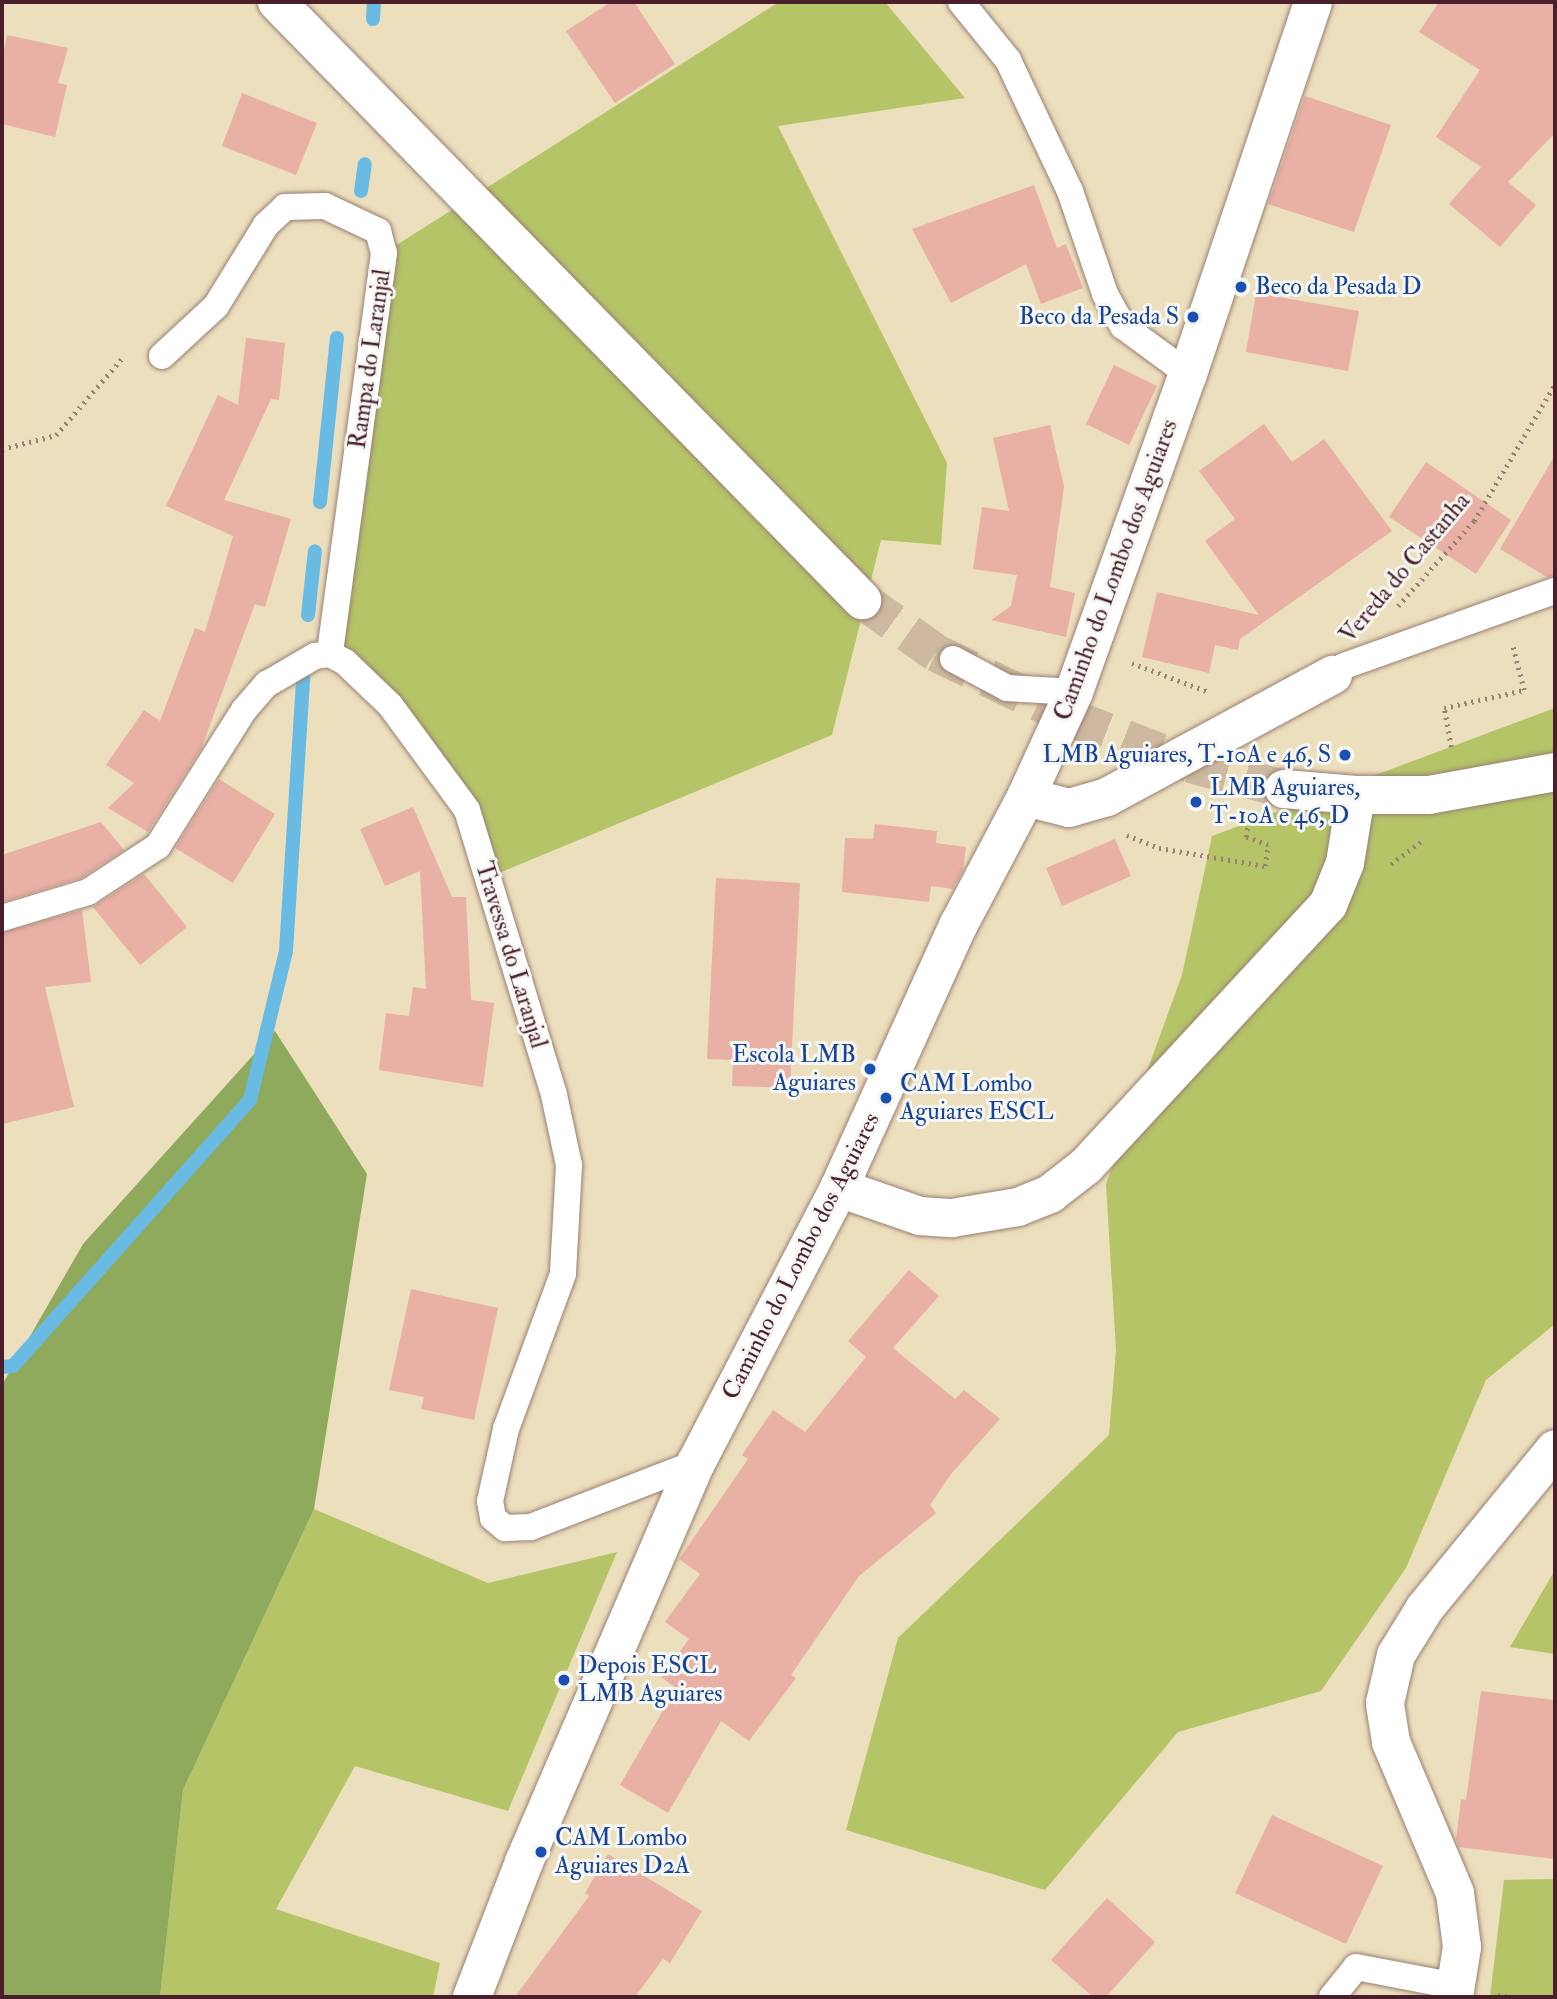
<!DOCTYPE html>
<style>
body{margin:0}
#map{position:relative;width:1557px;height:1999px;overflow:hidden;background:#ecdfbd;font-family:"IM FELL Double Pica",serif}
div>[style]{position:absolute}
.green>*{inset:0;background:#b4c467}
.forest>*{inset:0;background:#8faa5c}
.stream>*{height:14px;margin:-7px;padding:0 7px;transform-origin:7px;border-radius:7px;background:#69bbe4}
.building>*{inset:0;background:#e9b0a5}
.secondary-tunnel>*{height:38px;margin-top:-19px;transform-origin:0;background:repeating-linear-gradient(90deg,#ccb9a0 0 38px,transparent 0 57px)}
.path>*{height:4.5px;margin-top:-2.25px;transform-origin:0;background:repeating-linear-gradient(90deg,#9b7f74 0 2px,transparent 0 7px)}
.roads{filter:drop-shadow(0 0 2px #9b7f74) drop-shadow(0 0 2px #9b7f74)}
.lane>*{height:26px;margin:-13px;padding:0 13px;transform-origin:13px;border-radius:13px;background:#fff}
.street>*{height:38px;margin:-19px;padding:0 19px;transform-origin:19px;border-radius:19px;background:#fff}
.secondary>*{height:38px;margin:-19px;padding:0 19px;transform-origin:19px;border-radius:19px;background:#fff}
.dots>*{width:19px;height:19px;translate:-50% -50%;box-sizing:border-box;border:4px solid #f6f6f2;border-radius:50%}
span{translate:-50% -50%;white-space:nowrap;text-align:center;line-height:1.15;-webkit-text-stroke:6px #f6f6f2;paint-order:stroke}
.transit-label{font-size:24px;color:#164399}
.left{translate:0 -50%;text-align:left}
.right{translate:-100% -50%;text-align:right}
.street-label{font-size:24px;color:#4a1f2b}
.frame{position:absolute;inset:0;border:4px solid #4a1f2b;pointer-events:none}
</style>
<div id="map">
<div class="green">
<div style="clip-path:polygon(779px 2px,885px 2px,965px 98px,778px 126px,947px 463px,941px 545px,881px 540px,832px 735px,487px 878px,467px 810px,330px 654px,384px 253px)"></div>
<div style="clip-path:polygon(1555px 708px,1555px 1324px,1486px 1380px,1406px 1568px,1321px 1691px,1178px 1732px,1045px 1890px,846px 1830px,898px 1638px,1109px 1435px,1116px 1350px,1106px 1184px,1182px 975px,1212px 836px)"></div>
<div style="clip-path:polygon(314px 1509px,488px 1583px,617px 1552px,508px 1811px,355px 1766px,276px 1909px,440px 1963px,433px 1997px,160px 1997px,183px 1790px)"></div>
<div style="clip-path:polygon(1555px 1570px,1555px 1654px,1510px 1647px)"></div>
<div style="clip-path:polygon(1555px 1879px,1555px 1997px,1490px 1997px,1504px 1880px)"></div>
</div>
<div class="forest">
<div style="clip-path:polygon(275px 1031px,367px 1174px,314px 1509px,183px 1790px,160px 1997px,2px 1997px,2px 1385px,83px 1244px)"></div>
</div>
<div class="stream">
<div style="left:373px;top:19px;width:17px;rotate:-87deg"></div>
<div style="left:361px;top:191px;width:27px;rotate:-82deg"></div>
<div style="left:320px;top:502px;width:165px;rotate:-84.1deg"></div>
<div style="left:308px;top:615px;width:64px;rotate:-83.8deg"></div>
<div style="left:2px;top:1367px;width:11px;rotate:-5deg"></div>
<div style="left:13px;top:1366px;width:356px;rotate:-48.3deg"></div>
<div style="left:250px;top:1100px;width:153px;rotate:-76.4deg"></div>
<div style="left:286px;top:951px;width:274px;rotate:-86.4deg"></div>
</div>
<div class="building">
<div style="clip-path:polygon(611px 2px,634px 2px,675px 64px,615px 103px,566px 31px)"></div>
<div style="clip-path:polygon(1439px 2px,1555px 2px,1555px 133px,1508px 182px,1536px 205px,1500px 247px,1449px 204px,1481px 167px,1436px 137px,1480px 70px,1419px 32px)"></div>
<div style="clip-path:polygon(7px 35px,68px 48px,58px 83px,67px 85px,55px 137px,2px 124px,2px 61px)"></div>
<div style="clip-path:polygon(242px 93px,317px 123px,296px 175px,222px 146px)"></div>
<div style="clip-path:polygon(1305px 96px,1391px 125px,1354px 232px,1268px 204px)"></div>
<div style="clip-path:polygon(1034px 185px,1057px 248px,1066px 244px,1083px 288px,1041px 304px,1026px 264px,951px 303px,912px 229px)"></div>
<div style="clip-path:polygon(1256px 293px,1359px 311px,1348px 371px,1246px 352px)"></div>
<div style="clip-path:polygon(246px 338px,285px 343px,279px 400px,271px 399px,224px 500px,291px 519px,265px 607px,255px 604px,201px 749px,148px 832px,108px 808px,134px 783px,106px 765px,144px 710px,160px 721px,195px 628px,205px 632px,233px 536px,166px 506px,218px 395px,238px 405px)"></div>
<div style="clip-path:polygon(1114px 365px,1157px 386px,1129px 445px,1086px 424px)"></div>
<div style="clip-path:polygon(1264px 424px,1292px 462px,1324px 439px,1392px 531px,1240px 639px,1238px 650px,1215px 645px,1209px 673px,1142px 657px,1157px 592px,1259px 615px,1205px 541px,1235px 519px,1199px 471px)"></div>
<div style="clip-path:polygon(1050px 425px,1064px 487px,1050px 587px,1075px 593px,1066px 637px,991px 620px,1011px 606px,1017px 575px,973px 569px,982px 507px,1009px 511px,993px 438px)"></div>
<div style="clip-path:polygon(1555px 455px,1555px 576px,1547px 577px,1500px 549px)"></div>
<div style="clip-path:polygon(1426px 462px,1511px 520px,1476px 574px,1389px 517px)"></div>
<div style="clip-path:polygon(219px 779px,275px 814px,233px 883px,175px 848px)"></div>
<div style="clip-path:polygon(413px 807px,452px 897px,466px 897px,471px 1000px,494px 1003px,483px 1087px,379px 1070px,386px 1013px,409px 1016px,413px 987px,426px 989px,420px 871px,385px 886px,360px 829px)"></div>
<div style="clip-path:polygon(101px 822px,124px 850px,81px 878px,2px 902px,2px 855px)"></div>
<div style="clip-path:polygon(875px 824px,937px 831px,936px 843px,966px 847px,963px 870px,953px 889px,931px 886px,929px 902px,842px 892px,845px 838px,873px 839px)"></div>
<div style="clip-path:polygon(1115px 839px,1131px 876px,1062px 906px,1046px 868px)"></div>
<div style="clip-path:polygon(144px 874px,187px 927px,140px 965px,93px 907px)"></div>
<div style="clip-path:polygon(716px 878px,800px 883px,790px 1088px,732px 1086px,733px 1060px,707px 1059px)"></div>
<div style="clip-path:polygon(82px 910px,91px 982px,45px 987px,74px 1107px,2px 1124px,2px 933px)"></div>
<div style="clip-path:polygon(909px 1270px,939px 1296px,893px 1348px,955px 1399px,964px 1390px,1000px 1419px,951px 1474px,930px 1505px,936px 1513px,859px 1576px,791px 1675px,796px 1678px,749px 1741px,721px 1721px,668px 1813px,620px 1785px,676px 1688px,661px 1677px,689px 1639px,665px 1622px,700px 1574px,679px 1559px,748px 1459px,742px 1455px,773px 1410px,805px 1432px,866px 1357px,848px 1341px)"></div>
<div style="clip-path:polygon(411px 1289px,498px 1308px,474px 1420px,421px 1409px,424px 1397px,389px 1390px)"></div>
<div style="clip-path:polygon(1481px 1691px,1555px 1700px,1555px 1859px,1459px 1847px,1456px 1839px,1461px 1799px,1466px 1800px)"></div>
<div style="clip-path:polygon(1272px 1815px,1383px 1866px,1346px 1944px,1235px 1893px)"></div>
<div style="clip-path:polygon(608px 1854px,702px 1911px,670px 1963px,663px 1959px,635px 1997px,515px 1997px,589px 1896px,585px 1893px)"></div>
<div style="clip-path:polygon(1107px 1898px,1155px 1942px,1106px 1997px,1093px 1997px,1051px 1960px)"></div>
</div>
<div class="secondary-tunnel">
<div style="left:862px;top:600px;width:91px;rotate:35.6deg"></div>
<div style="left:936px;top:653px;width:150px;rotate:25.7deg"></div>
<div style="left:1071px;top:718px;width:128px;rotate:21.1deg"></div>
<div style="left:1190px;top:764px;width:97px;rotate:14.9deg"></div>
</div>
<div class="path">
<div style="left:2px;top:449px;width:56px;rotate:-14.5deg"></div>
<div style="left:56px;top:435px;width:104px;rotate:-49.3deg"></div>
<div style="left:1398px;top:606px;width:114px;rotate:-48.2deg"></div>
<div style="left:1474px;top:521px;width:159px;rotate:-59.4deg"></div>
<div style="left:1132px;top:663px;width:82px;rotate:20.6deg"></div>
<div style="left:1451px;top:747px;width:40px;rotate:-100deg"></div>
<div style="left:1444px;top:708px;width:82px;rotate:-12.7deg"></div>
<div style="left:1524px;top:690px;width:48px;rotate:-104.6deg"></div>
<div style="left:1127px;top:835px;width:35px;rotate:22deg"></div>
<div style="left:1159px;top:848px;width:108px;rotate:9.6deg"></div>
<div style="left:1265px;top:866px;width:21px;rotate:-82deg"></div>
<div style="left:1268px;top:845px;width:23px;rotate:-160deg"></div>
<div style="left:1246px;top:837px;width:18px;rotate:-81deg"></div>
<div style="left:1391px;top:864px;width:40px;rotate:-37deg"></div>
<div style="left:1498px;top:1995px;width:13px;rotate:9deg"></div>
</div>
<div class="roads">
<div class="lane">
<div style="left:961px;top:2px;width:75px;rotate:51deg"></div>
<div style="left:1008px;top:60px;width:145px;rotate:64.7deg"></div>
<div style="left:1070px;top:191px;width:109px;rotate:71.2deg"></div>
<div style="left:1105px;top:294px;width:37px;rotate:61deg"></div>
<div style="left:1123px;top:326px;width:81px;rotate:36.4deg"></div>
<div style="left:162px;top:356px;width:74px;rotate:-42.8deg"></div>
<div style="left:216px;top:306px;width:95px;rotate:-58.3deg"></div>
<div style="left:266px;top:225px;width:26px;rotate:-43deg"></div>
<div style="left:285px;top:207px;width:40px;rotate:-1.4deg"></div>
<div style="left:325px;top:206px;width:59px;rotate:25.3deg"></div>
<div style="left:378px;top:231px;width:23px;rotate:75deg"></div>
<div style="left:384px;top:253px;width:405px;rotate:97.7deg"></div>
<div style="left:953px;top:659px;width:61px;rotate:28.2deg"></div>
<div style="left:1007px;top:688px;width:67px;rotate:3.4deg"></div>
<div style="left:1333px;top:675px;width:14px;rotate:-39deg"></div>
<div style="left:1344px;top:666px;width:224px;rotate:-19.6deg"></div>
<div style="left:2px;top:918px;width:90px;rotate:-16.8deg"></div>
<div style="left:88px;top:892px;width:84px;rotate:-33.3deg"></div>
<div style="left:158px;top:846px;width:161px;rotate:-57.7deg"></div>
<div style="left:244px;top:710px;width:35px;rotate:-49deg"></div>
<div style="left:267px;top:684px;width:56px;rotate:-30.3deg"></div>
<div style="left:315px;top:656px;width:15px;rotate:-8deg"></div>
<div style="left:330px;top:654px;width:17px;rotate:28deg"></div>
<div style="left:345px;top:662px;width:62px;rotate:43.7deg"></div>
<div style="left:390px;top:705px;width:130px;rotate:53.7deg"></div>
<div style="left:467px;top:810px;width:298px;rotate:73deg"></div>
<div style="left:554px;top:1095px;width:72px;rotate:77.9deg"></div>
<div style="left:569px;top:1165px;width:109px;rotate:93.2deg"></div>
<div style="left:563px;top:1274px;width:165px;rotate:110.2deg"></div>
<div style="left:506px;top:1429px;width:74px;rotate:102.5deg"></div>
<div style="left:490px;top:1501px;width:17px;rotate:80deg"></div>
<div style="left:493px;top:1518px;width:16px;rotate:40deg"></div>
<div style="left:505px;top:1528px;width:26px;rotate:-2deg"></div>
<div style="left:531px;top:1527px;width:177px;rotate:-21.2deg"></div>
<div style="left:1332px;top:1997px;width:38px;rotate:-51deg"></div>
<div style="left:1356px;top:1967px;width:102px;rotate:10.8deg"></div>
</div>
<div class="street">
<div style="left:1026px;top:797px;width:44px;rotate:14.3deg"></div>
<div style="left:1069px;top:808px;width:40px;rotate:-16deg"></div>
<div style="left:1107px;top:797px;width:257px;rotate:-28.4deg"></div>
<div style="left:472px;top:1997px;width:145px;rotate:-68.9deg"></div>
<div style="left:524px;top:1862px;width:434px;rotate:-66.7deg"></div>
<div style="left:696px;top:1463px;width:310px;rotate:-62.5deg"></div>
<div style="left:839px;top:1188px;width:290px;rotate:-65.6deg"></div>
<div style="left:959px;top:924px;width:144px;rotate:-62.2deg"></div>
<div style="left:1026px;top:797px;width:115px;rotate:-65.4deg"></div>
<div style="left:1074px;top:692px;width:338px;rotate:-70.3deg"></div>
<div style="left:1188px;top:374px;width:392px;rotate:-71.4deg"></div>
<div style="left:1454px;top:1997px;width:51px;rotate:-80.9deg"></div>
<div style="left:1462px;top:1947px;width:54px;rotate:-97.4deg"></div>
<div style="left:1455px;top:1893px;width:164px;rotate:-113deg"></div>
<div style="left:1391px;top:1742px;width:39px;rotate:-99deg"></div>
<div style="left:1385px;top:1703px;width:49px;rotate:-77.1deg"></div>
<div style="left:1396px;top:1655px;width:55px;rotate:-58.3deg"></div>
<div style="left:1425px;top:1608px;width:205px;rotate:-50.7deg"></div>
</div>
<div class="secondary">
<div style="left:277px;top:2px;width:837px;rotate:45.63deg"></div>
<div style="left:1284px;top:789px;width:72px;rotate:4.8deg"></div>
<div style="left:1356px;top:795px;width:73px"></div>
<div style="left:1429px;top:795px;width:128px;rotate:-10.3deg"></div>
<div style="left:839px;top:1188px;width:86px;rotate:19.1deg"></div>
<div style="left:920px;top:1216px;width:32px;rotate:4deg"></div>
<div style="left:952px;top:1218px;width:67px;rotate:-9.5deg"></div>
<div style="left:1018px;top:1207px;width:35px;rotate:-22deg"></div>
<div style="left:1050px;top:1194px;width:46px;rotate:-37.9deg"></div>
<div style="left:1086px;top:1166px;width:356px;rotate:-47.2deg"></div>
<div style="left:1328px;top:905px;width:45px;rotate:-68deg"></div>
<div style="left:1345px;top:863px;width:69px;rotate:-80.8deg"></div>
</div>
</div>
<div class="dots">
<div style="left:1241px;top:287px;background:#1a4fb4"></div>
<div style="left:1193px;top:317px;background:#1a4fb4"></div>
<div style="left:1345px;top:755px;background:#1a4fb4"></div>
<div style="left:1196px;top:802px;background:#1a4fb4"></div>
<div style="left:870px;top:1069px;background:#1a4fb4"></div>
<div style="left:886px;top:1098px;background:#1a4fb4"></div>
<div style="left:564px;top:1680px;background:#1a4fb4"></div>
<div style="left:541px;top:1852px;background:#1a4fb4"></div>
</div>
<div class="transit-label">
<span class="left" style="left:1255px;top:287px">Beco da Pesada D</span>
<span class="right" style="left:1179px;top:317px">Beco da Pesada S</span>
<span class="right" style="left:1331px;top:755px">LMB Aguiares, T-10A e 46, S</span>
<span class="left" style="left:1210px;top:802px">LMB Aguiares,<br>T-10A e 46, D</span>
<span class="right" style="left:856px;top:1069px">Escola LMB<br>Aguiares</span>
<span class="left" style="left:900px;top:1098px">CAM Lombo<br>Aguiares ESCL</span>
<span class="left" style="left:578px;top:1680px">Depois ESCL<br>LMB Aguiares</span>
<span class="left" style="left:555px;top:1852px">CAM Lombo<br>Aguiares D2A</span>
</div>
<div class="street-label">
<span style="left:370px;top:359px;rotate:-82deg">Rampa do Laranjal</span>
<span style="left:1405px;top:568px;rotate:-50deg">Vereda do Castanha</span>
<span style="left:1116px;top:570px;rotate:-70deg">Caminho do Lombo dos Aguiares</span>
<span style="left:511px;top:955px;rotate:73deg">Travessa do Laranjal</span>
<span style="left:801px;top:1256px;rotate:-63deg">Caminho do Lombo dos Aguiares</span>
</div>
<div class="frame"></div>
</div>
